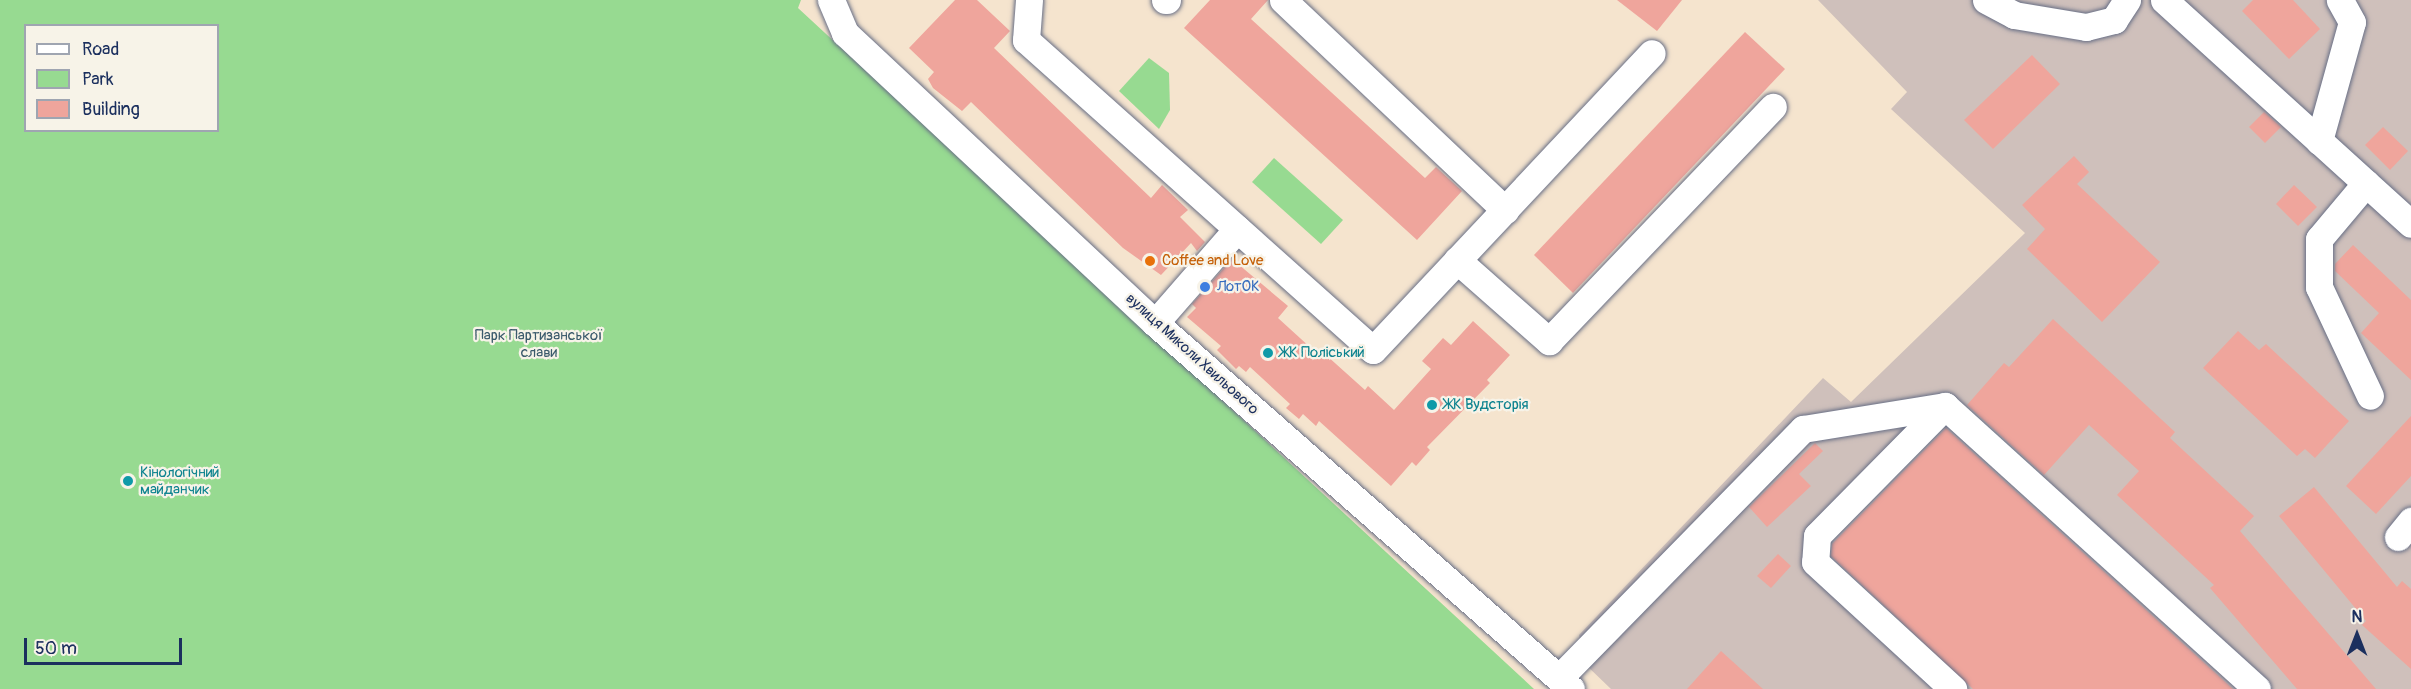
<!DOCTYPE html>
<meta charset="utf-8">
<style>
body{margin:0}
#map{position:relative;width:2411px;height:689px;overflow:hidden;background:#f5e4ce;font-family:Pangolin,sans-serif}
div>[style]{position:absolute}
.industrial>*{inset:0;background:#cfc0bb}
.green>*{inset:0;background:#97da91}
.building>*{inset:0;background:#efa59c}
.roads{filter:drop-shadow(0 0 2px #676e85) drop-shadow(0 0 2px #676e85)}
.minor>*{height:27px;margin:-13.5px;padding:0 13.5px;transform-origin:13.5px;border-radius:13.5px;background:#fff}
.dots>*{width:16px;height:16px;translate:-50% -50%;box-sizing:border-box;border:3px solid #f7f3e8;border-radius:50%}
span{translate:-50% -50%;white-space:nowrap;text-align:center;line-height:1.15;-webkit-text-stroke:4.5px #f7f3e8;paint-order:stroke}
.food-label{font-size:15px;color:#c56008}
.left{translate:0 -50%;text-align:left}
.shop-label{font-size:15px;color:#366cbe}
.park-label{font-size:15px;color:#3a5a6b}
.culture-label{font-size:15px;color:#0d838f}
.street-label{font-size:15px;color:#1b2f5e}
.legend{position:absolute;left:24px;top:24px;width:195px;height:108px;box-sizing:border-box;background:#f7f3e8;border:2px solid #9fa5b1;margin:0;padding:8px 10px;list-style:none;font-size:18px;color:#1b2f5e}
.legend li{display:flex;align-items:center;gap:12px;height:30px}
.legend b{width:30px;border:2px solid #9fa5b1}
.north{position:absolute;left:2327px;top:605px;width:60px;height:60px;-webkit-text-stroke:4px #f7f3e8;paint-order:stroke;rotate:0deg;font-size:16px;font-weight:700;line-height:24px;text-align:center;color:#1b2f5e}
.north::after{content:'';display:block;margin:auto;width:21px;height:27px;background:#1b2f5e;clip-path:polygon(50% 0,100% 100%,50% 72%,0 100%)}
.scale{position:absolute;left:24px;top:638px;width:158px;height:27px;box-sizing:border-box;border:3px solid #1b2f5e;border-top:0;padding-left:8px;font-size:18px;line-height:21px;white-space:nowrap;color:#1b2f5e;-webkit-text-stroke:4px #f7f3e8;paint-order:stroke}
</style>
<div id="map">
<div class="industrial">
<div style="clip-path:polygon(1818px 0,2411px 0,2411px 689px,1611px 689px,1585px 664px,1579px 635px,1823px 378px,1851px 402px,2025px 233px,1891px 109px,1907px 92px)"></div>
</div>
<div class="green">
<div style="clip-path:polygon(evenodd,0 0,801px 0,798px 8px,1534px 689px,0 689px,0 0,26px 26px,218px 26px,218px 130px,26px 130px,26px 26px)"></div>
<div style="clip-path:polygon(1149px 58px,1169px 73px,1170px 110px,1159px 129px,1119px 91px)"></div>
<div style="clip-path:polygon(1274px 158px,1343px 220px,1321px 244px,1252px 182px)"></div>
</div>
<div class="building">
<div style="clip-path:polygon(955px 0,977px 0,1010px 31px,994px 48px,1151px 198px,1162px 185px,1188px 210px,1180px 217px,1205px 242px,1197px 251px,1191px 243px,1161px 275px,1123px 248px,971px 102px,962px 111px,933px 88px,928px 79px,934px 72px,909px 48px)"></div>
<div style="clip-path:polygon(1210px 0,1268px 0,1251px 19px,1425px 178px,1436px 167px,1462px 191px,1417px 240px,1184px 28px)"></div>
<div style="clip-path:polygon(1617px 0,1682px 0,1657px 31px)"></div>
<div style="clip-path:polygon(2253px 0,2293px 0,2320px 29px,2289px 59px,2242px 11px)"></div>
<div style="clip-path:polygon(1745px 32px,1785px 69px,1573px 293px,1534px 255px)"></div>
<div style="clip-path:polygon(2032px 55px,2060px 84px,1993px 149px,1964px 120px)"></div>
<div style="clip-path:polygon(2264px 112px,2281px 127px,2265px 143px,2249px 127px)"></div>
<div style="clip-path:polygon(2383px 127px,2408px 151px,2390px 170px,2365px 145px)"></div>
<div style="clip-path:polygon(2074px 156px,2089px 172px,2077px 184px,2160px 262px,2102px 322px,2027px 249px,2045px 229px,2022px 205px)"></div>
<div style="clip-path:polygon(2294px 185px,2317px 207px,2298px 226px,2276px 204px)"></div>
<div style="clip-path:polygon(2353px 245px,2411px 300px,2411px 380px,2361px 333px,2379px 313px,2335px 271px,2335px 264px)"></div>
<div style="clip-path:polygon(1232px 259px,1288px 306px,1278px 318px,1323px 359px,1326px 355px,1365px 390px,1368px 386px,1394px 410px,1431px 369px,1422px 361px,1443px 338px,1451px 345px,1473px 321px,1510px 355px,1487px 380px,1490px 383px,1427px 447px,1430px 450px,1416px 466px,1412px 462px,1391px 486px,1319px 421px,1316px 426px,1303px 414px,1299px 419px,1286px 408px,1290px 404px,1250px 367px,1246px 372px,1239px 366px,1236px 369px,1217px 350px,1221px 346px,1187px 317px,1196px 308px,1192px 304px)"></div>
<div style="clip-path:polygon(2053px 319px,2175px 432px,2170px 438px,2254px 516px,2240px 531px,2376px 689px,2297px 689px,2210px 588px,2214px 585px,2117px 495px,2139px 471px,2089px 425px,2044px 475px,1967px 405px,2004px 363px,2009px 367px)"></div>
<div style="clip-path:polygon(2238px 331px,2259px 350px,2266px 344px,2349px 421px,2315px 458px,2305px 449px,2297px 456px,2203px 368px)"></div>
<div style="clip-path:polygon(2411px 416px,2411px 476px,2376px 514px,2346px 486px)"></div>
<div style="clip-path:polygon(1946px 428px,2177px 638px,2233px 689px,1973px 689px,1831px 556px,1832px 544px)"></div>
<div style="clip-path:polygon(1815px 443px,1823px 451px,1799px 474px,1811px 486px,1767px 527px,1749px 507px)"></div>
<div style="clip-path:polygon(2314px 487px,2397px 587px,2402px 581px,2411px 589px,2411px 669px,2362px 625px,2366px 621px,2279px 516px)"></div>
<div style="clip-path:polygon(1778px 554px,1791px 566px,1771px 588px,1757px 576px)"></div>
<div style="clip-path:polygon(1721px 651px,1763px 689px,1687px 689px)"></div>
</div>
<div class="roads">
<div class="minor">
<div style="left:831px;top:0;width:36px;rotate:67deg"></div>
<div style="left:845px;top:33px;width:424px;rotate:43.1deg"></div>
<div style="left:1155px;top:323px;width:554px;rotate:41.34deg"></div>
<div style="left:1029px;top:0;width:40px;rotate:94.3deg"></div>
<div style="left:1026px;top:40px;width:465px;rotate:41.8deg"></div>
<div style="left:1373px;top:350px;width:407px;rotate:-46.8deg"></div>
<div style="left:1165px;top:0;width:2px"></div>
<div style="left:1283px;top:0;width:306px;rotate:43.4deg"></div>
<div style="left:1986px;top:0;width:32px;rotate:28deg"></div>
<div style="left:2014px;top:15px;width:73px;rotate:9.5deg"></div>
<div style="left:2086px;top:27px;width:29px;rotate:-14deg"></div>
<div style="left:2114px;top:20px;width:24px;rotate:-57deg"></div>
<div style="left:2164px;top:0;width:333px;rotate:42.2deg"></div>
<div style="left:2319px;top:141px;width:123px;rotate:-74.5deg"></div>
<div style="left:2352px;top:22px;width:25px;rotate:-119deg"></div>
<div style="left:2366px;top:183px;width:73px;rotate:130deg"></div>
<div style="left:2319px;top:239px;width:48px;rotate:90deg"></div>
<div style="left:2319px;top:287px;width:120px;rotate:64.9deg"></div>
<div style="left:1457px;top:260px;width:123px;rotate:41.4deg"></div>
<div style="left:1549px;top:341px;width:324px;rotate:-46.3deg"></div>
<div style="left:1155px;top:323px;width:125px;rotate:-48.9deg"></div>
<div style="left:1945px;top:406px;width:421px;rotate:42.2deg"></div>
<div style="left:1945px;top:406px;width:182px;rotate:134.6deg"></div>
<div style="left:1817px;top:536px;width:26px;rotate:94deg"></div>
<div style="left:1815px;top:562px;width:188px;rotate:42.6deg"></div>
<div style="left:2398px;top:537px;width:21px;rotate:-51deg"></div>
<div style="left:1559px;top:678px;width:349px;rotate:-45.6deg"></div>
<div style="left:1803px;top:429px;width:144px;rotate:-9.2deg"></div>
</div>
</div>
<div class="dots">
<div style="left:1150px;top:261px;background:#e8710a"></div>
<div style="left:1205px;top:287px;background:#3f7fe0"></div>
<div style="left:1268px;top:353px;background:#0f9aa8"></div>
<div style="left:1432px;top:405px;background:#0f9aa8"></div>
<div style="left:128px;top:481px;background:#0f9aa8"></div>
</div>
<div class="food-label">
<span class="left" style="left:1162px;top:261px">Coffee and Love</span>
</div>
<div class="shop-label">
<span class="left" style="left:1217px;top:287px">ЛотОК</span>
</div>
<div class="park-label">
<span style="left:539px;top:344px">Парк Партизанської<br>слави</span>
</div>
<div class="culture-label">
<span class="left" style="left:1280px;top:353px">ЖК Поліський</span>
<span class="left" style="left:1444px;top:405px">ЖК Вудсторія</span>
<span class="left" style="left:140px;top:481px">Кінологічний<br>майданчик</span>
</div>
<div class="street-label">
<span style="left:1192px;top:354px;rotate:42deg">вулиця Миколи Хвильового</span>
</div>
<ul class="legend">
<li><b style="height:8px;background:#fff"></b>Road</li>
<li><b style="height:16px;background:#97da91"></b>Park</li>
<li><b style="height:16px;background:#efa59c"></b>Building</li>
</ul>
<div class="north">N</div>
<div class="scale">50 m</div>
</div>
